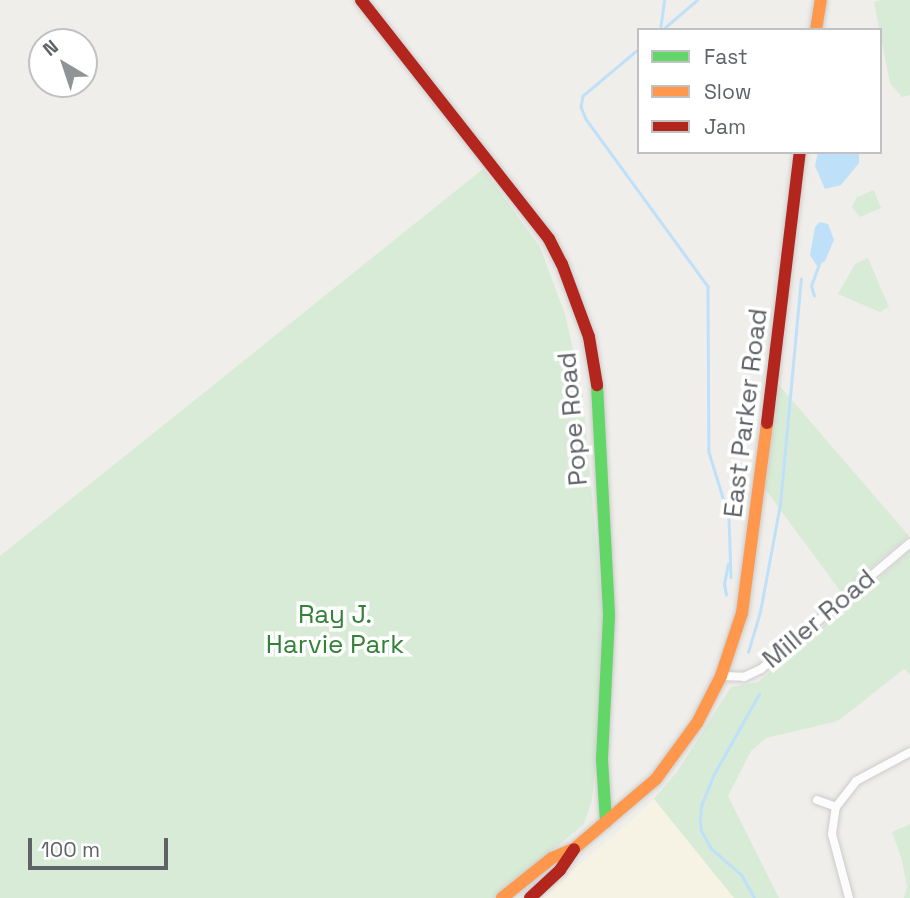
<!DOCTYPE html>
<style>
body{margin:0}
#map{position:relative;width:910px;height:898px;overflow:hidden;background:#efeeea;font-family:"Space Grotesk",sans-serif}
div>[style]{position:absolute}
.commercial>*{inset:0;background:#f7f3e4}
.green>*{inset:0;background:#d8ebd6}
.water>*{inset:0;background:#bfe0f9}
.stream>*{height:2.5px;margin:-1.25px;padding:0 1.25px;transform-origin:1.25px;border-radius:1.25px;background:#bfe0f9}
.roads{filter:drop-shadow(0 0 2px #cbcccc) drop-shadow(0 0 2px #cbcccc)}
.street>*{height:8px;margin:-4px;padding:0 4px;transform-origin:4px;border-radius:4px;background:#fdfcfc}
.fast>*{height:12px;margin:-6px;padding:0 6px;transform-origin:6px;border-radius:6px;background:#63d668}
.slow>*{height:12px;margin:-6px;padding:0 6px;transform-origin:6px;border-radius:6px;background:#ff974d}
.jam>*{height:12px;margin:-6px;padding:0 6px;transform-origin:6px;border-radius:6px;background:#b3261e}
span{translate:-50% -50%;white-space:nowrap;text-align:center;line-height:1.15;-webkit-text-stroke:7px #fff;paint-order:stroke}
.street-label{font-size:26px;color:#5f6368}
.park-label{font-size:26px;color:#348238}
.legend{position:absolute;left:637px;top:28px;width:245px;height:126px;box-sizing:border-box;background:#fff;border:2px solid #bfc1c3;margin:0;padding:9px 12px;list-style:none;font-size:21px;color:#5f6368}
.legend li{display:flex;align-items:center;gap:14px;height:35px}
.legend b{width:35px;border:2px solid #bfc1c3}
.north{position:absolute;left:28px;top:28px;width:70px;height:70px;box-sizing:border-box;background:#fff;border:2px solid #bfc1c3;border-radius:50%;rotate:321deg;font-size:19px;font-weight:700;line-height:28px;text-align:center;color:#5f6368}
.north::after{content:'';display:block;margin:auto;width:24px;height:32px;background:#919496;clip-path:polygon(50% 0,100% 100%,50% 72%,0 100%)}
.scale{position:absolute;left:28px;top:838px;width:140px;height:32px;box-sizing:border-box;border:4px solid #5f6368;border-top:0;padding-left:9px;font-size:21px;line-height:24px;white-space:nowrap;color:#5f6368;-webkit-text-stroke:5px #fff;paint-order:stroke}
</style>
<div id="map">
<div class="commercial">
<div style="clip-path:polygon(654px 799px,734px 898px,540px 898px,626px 825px)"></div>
</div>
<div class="green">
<div style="clip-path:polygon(881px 0,910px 0,910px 95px,902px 97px,890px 83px,874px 2px)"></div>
<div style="clip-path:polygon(483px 169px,540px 247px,565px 314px,583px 396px,603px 620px,601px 714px,592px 800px,584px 824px,495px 898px,0 898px,0 556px)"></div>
<div style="clip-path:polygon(874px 190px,881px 208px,860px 217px,852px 207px,857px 197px)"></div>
<div style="clip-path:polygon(868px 258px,889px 307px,880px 312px,838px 294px,855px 264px)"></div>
<div style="clip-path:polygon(778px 384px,909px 536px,841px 592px,765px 489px)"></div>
<div style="clip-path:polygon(910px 551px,910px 675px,904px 669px,838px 721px,766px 738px,751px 751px,728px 796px,779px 898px,734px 898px,654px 799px,677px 772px,731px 687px,758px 682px)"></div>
<div style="clip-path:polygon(910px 824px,910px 898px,904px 898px,907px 887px,902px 860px,892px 832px)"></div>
</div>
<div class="water">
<div style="clip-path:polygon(818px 152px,859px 152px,859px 163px,841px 185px,825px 189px,815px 166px)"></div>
<div style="clip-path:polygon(820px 222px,828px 224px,834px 240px,825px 261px,817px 266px,810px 255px,815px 227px)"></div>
</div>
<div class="stream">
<div style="left:660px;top:30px;width:30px;rotate:-82deg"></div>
<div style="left:662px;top:30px;width:46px;rotate:-40.6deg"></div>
<div style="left:639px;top:49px;width:73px;rotate:140deg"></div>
<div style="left:583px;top:96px;width:11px;rotate:100deg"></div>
<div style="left:581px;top:107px;width:13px;rotate:67deg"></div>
<div style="left:586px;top:119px;width:207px;rotate:53.9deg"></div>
<div style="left:708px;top:286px;width:166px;rotate:89.7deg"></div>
<div style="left:709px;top:452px;width:68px;rotate:72.9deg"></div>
<div style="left:729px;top:517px;width:60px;rotate:88.1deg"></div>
<div style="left:814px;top:296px;width:10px;rotate:-107deg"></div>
<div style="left:811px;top:286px;width:23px;rotate:-70deg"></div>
<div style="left:726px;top:595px;width:11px;rotate:-100deg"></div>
<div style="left:724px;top:584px;width:20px;rotate:-79deg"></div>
<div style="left:748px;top:652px;width:42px;rotate:-73.3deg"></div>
<div style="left:760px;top:612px;width:110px;rotate:-79.5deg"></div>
<div style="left:780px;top:504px;width:226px;rotate:-84.7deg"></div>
<div style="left:754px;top:898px;width:26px;rotate:-119deg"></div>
<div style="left:741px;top:875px;width:40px;rotate:-139deg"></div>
<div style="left:711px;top:849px;width:21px;rotate:-119deg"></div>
<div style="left:701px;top:831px;width:11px;rotate:-95deg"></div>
<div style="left:700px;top:820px;width:14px;rotate:-86deg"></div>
<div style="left:701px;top:806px;width:35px;rotate:-68deg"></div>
<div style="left:714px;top:774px;width:92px;rotate:-60.6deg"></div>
</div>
<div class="roads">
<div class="street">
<div style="left:721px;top:676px;width:23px;rotate:2deg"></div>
<div style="left:744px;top:677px;width:19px;rotate:-25deg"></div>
<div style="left:761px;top:669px;width:195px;rotate:-40.2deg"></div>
<div style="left:817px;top:800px;width:20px;rotate:20deg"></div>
<div style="left:849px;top:898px;width:66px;rotate:-104.9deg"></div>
<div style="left:832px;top:834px;width:27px;rotate:-82deg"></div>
<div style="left:836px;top:807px;width:33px;rotate:-52deg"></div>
<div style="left:856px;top:781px;width:61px;rotate:-28.2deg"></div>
</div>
<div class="fast">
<div style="left:597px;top:385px;width:231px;rotate:87deg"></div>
<div style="left:609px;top:616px;width:144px;rotate:92.8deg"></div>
<div style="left:602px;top:760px;width:62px;rotate:86.3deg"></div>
</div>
<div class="slow">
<div style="left:816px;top:30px;width:30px;rotate:-81deg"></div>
<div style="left:502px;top:898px;width:64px;rotate:-38.7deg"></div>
<div style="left:552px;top:858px;width:25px;rotate:-23deg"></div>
<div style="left:575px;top:848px;width:106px;rotate:-40.4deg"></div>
<div style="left:656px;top:779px;width:69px;rotate:-53.8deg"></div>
<div style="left:697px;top:723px;width:53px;rotate:-62.9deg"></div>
<div style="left:721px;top:676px;width:66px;rotate:-71.6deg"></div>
<div style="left:742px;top:613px;width:192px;rotate:-82.5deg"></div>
</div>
<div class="jam">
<div style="left:361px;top:0;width:304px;rotate:51.8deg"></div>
<div style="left:549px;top:239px;width:28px;rotate:63deg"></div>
<div style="left:562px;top:264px;width:78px;rotate:69.7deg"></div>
<div style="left:589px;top:337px;width:49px;rotate:80.5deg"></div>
<div style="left:767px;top:423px;width:273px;rotate:-83.1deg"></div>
<div style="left:530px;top:898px;width:41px;rotate:-43deg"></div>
<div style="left:560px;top:870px;width:25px;rotate:-56deg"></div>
</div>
</div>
<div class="street-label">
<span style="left:746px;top:413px;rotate:-83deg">East Parker Road</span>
<span style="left:573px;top:419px;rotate:-95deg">Pope Road</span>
<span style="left:819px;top:619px;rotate:-40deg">Miller Road</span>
</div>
<div class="park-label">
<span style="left:335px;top:630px">Ray J.<br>Harvie Park</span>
</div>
<ul class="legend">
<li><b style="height:9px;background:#63d668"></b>Fast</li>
<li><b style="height:9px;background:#ff974d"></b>Slow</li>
<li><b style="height:9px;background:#b3261e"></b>Jam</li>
</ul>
<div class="north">N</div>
<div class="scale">100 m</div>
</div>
